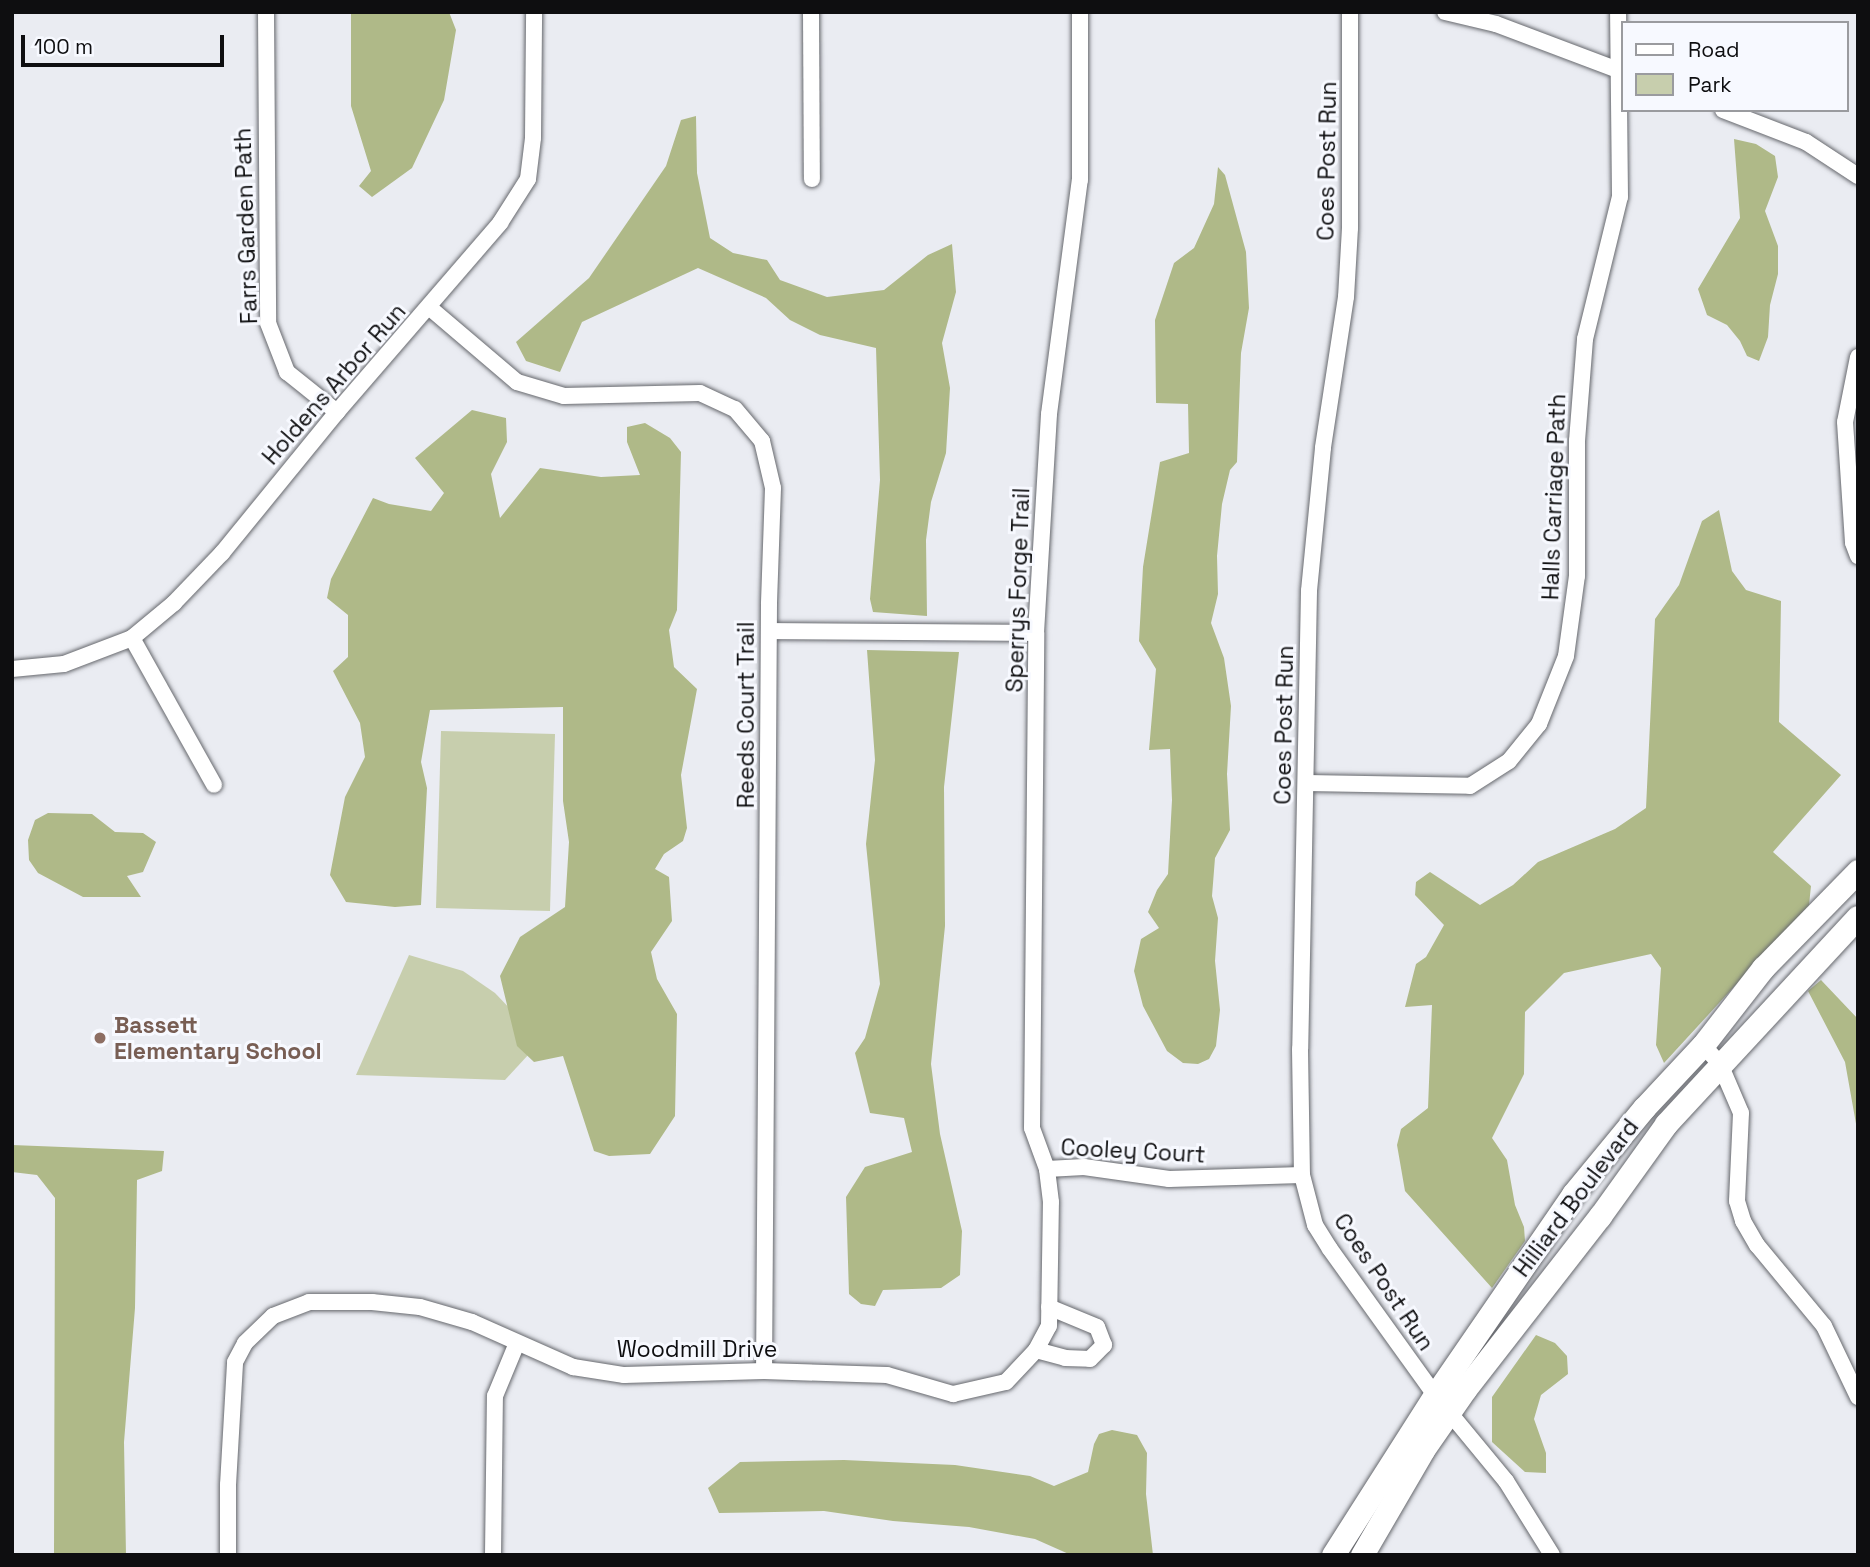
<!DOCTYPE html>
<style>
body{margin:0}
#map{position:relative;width:1870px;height:1567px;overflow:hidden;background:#eaecf2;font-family:"Space Grotesk",sans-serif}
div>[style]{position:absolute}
.green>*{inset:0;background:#c7cead}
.forest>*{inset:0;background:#afb988}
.roads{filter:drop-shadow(0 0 2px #66686d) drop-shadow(0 0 2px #66686d)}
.minor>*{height:16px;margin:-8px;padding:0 8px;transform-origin:8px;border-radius:8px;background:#fff}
.secondary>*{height:23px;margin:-11.5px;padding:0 11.5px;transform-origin:11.5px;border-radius:11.5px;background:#fff}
.dots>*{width:19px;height:19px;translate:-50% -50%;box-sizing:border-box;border:4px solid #f7f9ff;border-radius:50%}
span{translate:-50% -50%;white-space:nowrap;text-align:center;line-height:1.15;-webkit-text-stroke:6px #f7f9ff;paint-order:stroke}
.street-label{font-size:23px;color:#0e0e10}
.education-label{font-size:23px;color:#785e54;font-weight:700}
.left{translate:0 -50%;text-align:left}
.frame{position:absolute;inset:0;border:14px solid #0e0e10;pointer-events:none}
.legend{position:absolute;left:1621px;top:21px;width:228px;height:91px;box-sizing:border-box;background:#f7f9ff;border:2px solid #9a9b9f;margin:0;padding:9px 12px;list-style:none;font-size:21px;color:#0e0e10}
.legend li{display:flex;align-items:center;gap:14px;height:35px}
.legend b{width:35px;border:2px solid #9a9b9f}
.scale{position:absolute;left:21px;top:35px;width:203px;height:32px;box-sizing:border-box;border:4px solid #0e0e10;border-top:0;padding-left:9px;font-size:21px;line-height:24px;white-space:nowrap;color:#0e0e10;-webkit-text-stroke:5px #f7f9ff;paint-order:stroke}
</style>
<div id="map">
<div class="green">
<div style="clip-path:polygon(441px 731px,555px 734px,550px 911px,436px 908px)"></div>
<div style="clip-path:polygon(409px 955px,463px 971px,495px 993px,541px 1041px,505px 1080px,356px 1075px)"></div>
</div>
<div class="forest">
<div style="clip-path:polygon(351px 12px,449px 12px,456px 30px,444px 100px,412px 168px,372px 197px,359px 186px,371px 171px,351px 106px)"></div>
<div style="clip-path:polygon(696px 116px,697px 173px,710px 238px,733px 253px,767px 260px,780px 280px,827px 297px,884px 290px,928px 255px,952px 244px,956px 292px,942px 343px,950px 388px,946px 453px,931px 502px,926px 540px,927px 616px,873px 612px,870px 599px,880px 480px,876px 348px,820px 335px,790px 320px,766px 298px,698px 268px,582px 322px,560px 372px,526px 361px,516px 342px,589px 278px,666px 166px,681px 120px)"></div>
<div style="clip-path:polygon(1734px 139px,1756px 144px,1775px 156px,1778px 177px,1765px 211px,1778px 246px,1778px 274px,1770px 305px,1768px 337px,1759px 361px,1747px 356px,1740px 341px,1727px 325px,1707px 315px,1698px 289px,1740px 218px)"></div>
<div style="clip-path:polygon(1218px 167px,1225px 175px,1246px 252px,1249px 308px,1241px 353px,1237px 462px,1230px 470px,1222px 504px,1217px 556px,1218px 594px,1211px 623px,1224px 658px,1231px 706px,1227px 774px,1230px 830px,1215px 858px,1212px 896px,1218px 918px,1215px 961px,1220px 1010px,1216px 1046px,1209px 1059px,1198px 1064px,1183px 1063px,1167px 1051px,1143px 1006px,1134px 971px,1141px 939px,1159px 928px,1148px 912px,1157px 890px,1168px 874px,1172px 800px,1170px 749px,1149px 750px,1156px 669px,1139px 641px,1143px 567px,1160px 462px,1189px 453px,1188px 404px,1156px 403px,1155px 320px,1174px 263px,1194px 248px,1214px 204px)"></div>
<div style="clip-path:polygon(472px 410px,506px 418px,507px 442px,491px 474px,500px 518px,540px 468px,601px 477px,640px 475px,627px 442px,627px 427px,645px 423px,670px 438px,681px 452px,677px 610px,669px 630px,674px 667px,697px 689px,681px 775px,687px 828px,683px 841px,664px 854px,655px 869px,669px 877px,672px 921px,651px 952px,657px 979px,677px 1014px,675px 1116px,650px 1154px,609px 1156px,594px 1151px,563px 1056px,534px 1062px,517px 1046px,500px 976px,520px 937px,565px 907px,569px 842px,563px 801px,563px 707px,430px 710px,421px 762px,427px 788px,421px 905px,395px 907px,346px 902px,330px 875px,345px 797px,365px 757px,360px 723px,333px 671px,348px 657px,348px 615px,327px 598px,331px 579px,373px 498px,389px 504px,431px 511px,444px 493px,415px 458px)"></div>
<div style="clip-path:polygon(1719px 510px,1732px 571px,1746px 590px,1781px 601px,1779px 722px,1841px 775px,1773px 852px,1811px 886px,1809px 905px,1664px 1063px,1656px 1045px,1661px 968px,1651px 954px,1564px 973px,1525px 1012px,1524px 1074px,1492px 1138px,1507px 1160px,1515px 1205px,1524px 1227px,1525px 1241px,1492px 1288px,1405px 1191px,1397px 1145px,1401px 1129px,1428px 1108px,1432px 1005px,1405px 1007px,1416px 964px,1426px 957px,1444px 925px,1415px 895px,1416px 882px,1430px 872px,1480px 905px,1513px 885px,1538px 862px,1615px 829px,1646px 808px,1655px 619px,1679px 585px,1702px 521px)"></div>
<div style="clip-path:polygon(867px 650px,959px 652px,944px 787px,945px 926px,931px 1064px,940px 1134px,962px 1231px,960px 1275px,941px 1288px,883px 1290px,875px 1306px,861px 1304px,849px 1294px,846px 1197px,865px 1167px,912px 1152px,904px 1118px,870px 1113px,855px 1053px,865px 1038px,880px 984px,866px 844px,875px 760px)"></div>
<div style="clip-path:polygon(48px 813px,92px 814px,115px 832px,143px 833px,156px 842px,143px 872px,127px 876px,141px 897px,83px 897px,38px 873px,29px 860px,28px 840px,35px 820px)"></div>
<div style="clip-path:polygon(1821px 980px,1858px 1019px,1858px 1135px,1845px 1062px,1808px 991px)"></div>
<div style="clip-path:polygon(12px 1145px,164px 1151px,162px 1171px,137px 1180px,135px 1308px,124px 1442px,126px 1555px,54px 1555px,55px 1198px,37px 1175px,12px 1172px)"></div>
<div style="clip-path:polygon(1536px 1335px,1555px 1343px,1567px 1356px,1568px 1374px,1541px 1395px,1534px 1419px,1546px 1453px,1546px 1473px,1525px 1472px,1492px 1442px,1492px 1397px)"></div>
<div style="clip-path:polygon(1112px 1430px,1137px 1435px,1147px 1453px,1146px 1494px,1153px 1555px,1071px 1555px,1035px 1539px,969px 1527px,893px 1521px,824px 1511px,719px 1513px,708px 1488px,740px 1462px,844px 1460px,955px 1465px,1030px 1476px,1054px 1486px,1088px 1472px,1094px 1444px,1099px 1434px)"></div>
</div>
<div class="roads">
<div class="minor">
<div style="left:266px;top:12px;width:311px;rotate:89.6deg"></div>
<div style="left:268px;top:323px;width:53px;rotate:68.8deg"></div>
<div style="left:287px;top:372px;width:64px;rotate:38.7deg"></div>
<div style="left:811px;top:12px;width:167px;rotate:89.7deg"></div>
<div style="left:1350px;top:12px;width:216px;rotate:90deg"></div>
<div style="left:1350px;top:228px;width:69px;rotate:93.3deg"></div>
<div style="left:1346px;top:297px;width:153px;rotate:98.7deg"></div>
<div style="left:1323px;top:448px;width:144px;rotate:95.6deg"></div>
<div style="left:1309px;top:591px;width:458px;rotate:91.1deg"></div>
<div style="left:1300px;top:1049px;width:126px;rotate:89.1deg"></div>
<div style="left:1302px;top:1175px;width:52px;rotate:75.4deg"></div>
<div style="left:1315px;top:1225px;width:28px;rotate:58deg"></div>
<div style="left:1330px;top:1249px;width:180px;rotate:54.3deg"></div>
<div style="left:1435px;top:1395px;width:112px;rotate:50.5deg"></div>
<div style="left:1506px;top:1481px;width:87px;rotate:58.1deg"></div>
<div style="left:1445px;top:12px;width:52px;rotate:13.2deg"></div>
<div style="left:1496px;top:24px;width:136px;rotate:20.7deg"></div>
<div style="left:1723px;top:110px;width:89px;rotate:21.1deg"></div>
<div style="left:1806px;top:142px;width:62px;rotate:33.2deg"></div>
<div style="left:430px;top:308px;width:114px;rotate:40.4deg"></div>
<div style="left:517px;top:382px;width:49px;rotate:16.6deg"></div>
<div style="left:564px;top:396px;width:136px;rotate:-1.3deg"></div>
<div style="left:700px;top:393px;width:38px;rotate:25deg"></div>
<div style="left:735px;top:409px;width:42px;rotate:49.8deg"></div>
<div style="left:762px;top:441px;width:48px;rotate:76.8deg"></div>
<div style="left:773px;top:488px;width:116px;rotate:92deg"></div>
<div style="left:769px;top:604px;width:767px;rotate:90.37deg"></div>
<div style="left:1858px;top:357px;width:66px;rotate:101.3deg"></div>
<div style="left:1845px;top:422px;width:121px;rotate:86.2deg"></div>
<div style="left:1853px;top:543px;width:14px;rotate:69deg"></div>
<div style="left:770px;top:631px;width:266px;rotate:0.4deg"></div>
<div style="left:132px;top:638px;width:168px;rotate:60.8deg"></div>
<div style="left:12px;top:669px;width:52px;rotate:-5.5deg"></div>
<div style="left:64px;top:664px;width:73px;rotate:-20.9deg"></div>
<div style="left:132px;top:638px;width:55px;rotate:-39.8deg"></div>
<div style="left:174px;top:603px;width:69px;rotate:-46.2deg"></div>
<div style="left:222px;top:553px;width:182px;rotate:-50.8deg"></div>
<div style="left:337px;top:412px;width:250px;rotate:-49.2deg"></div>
<div style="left:500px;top:223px;width:52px;rotate:-57.5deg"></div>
<div style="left:528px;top:179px;width:41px;rotate:-83deg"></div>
<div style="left:533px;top:138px;width:126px;rotate:-89.5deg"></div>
<div style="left:1306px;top:783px;width:164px;rotate:1deg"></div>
<div style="left:1470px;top:786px;width:46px;rotate:-32.7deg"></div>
<div style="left:1509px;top:761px;width:48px;rotate:-51deg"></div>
<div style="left:1539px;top:724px;width:73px;rotate:-68.3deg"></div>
<div style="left:1566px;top:656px;width:81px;rotate:-82.2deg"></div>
<div style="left:1577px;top:576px;width:135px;rotate:-90deg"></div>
<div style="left:1577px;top:441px;width:102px;rotate:-85.5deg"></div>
<div style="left:1585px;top:339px;width:146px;rotate:-76.2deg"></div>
<div style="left:1620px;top:197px;width:185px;rotate:-90.6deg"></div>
<div style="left:1703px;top:1045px;width:25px;rotate:48deg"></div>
<div style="left:1720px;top:1064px;width:53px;rotate:66.8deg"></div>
<div style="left:1741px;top:1113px;width:88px;rotate:92.6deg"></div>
<div style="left:1737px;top:1201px;width:21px;rotate:73deg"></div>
<div style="left:1743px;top:1221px;width:28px;rotate:60deg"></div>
<div style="left:1757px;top:1245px;width:105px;rotate:50.4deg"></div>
<div style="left:1824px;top:1326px;width:79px;rotate:64.4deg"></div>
<div style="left:1047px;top:1169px;width:37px;rotate:-3deg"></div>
<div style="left:1084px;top:1167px;width:86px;rotate:8deg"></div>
<div style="left:1169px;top:1179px;width:133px;rotate:-1.7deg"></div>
<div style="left:1036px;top:1350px;width:30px;rotate:15deg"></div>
<div style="left:1065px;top:1358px;width:25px;rotate:2deg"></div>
<div style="left:1090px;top:1359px;width:20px;rotate:-45deg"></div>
<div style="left:1104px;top:1345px;width:19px;rotate:-111deg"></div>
<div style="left:1097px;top:1327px;width:52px;rotate:-157.4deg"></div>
<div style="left:228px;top:1555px;width:70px;rotate:-90deg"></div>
<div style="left:228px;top:1485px;width:123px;rotate:-86.7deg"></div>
<div style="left:235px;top:1362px;width:21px;rotate:-62deg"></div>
<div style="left:245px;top:1343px;width:39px;rotate:-44deg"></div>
<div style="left:273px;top:1316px;width:39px;rotate:-21deg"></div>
<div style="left:309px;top:1302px;width:63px"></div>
<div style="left:372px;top:1302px;width:48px;rotate:5.9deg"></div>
<div style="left:420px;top:1307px;width:54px;rotate:16.1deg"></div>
<div style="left:472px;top:1322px;width:111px;rotate:24deg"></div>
<div style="left:573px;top:1367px;width:52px;rotate:8.9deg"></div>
<div style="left:624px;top:1375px;width:140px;rotate:-1.6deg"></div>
<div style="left:764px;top:1371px;width:123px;rotate:1.9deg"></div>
<div style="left:887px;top:1375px;width:69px;rotate:16.1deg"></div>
<div style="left:953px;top:1394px;width:54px;rotate:-12.8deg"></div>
<div style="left:1006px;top:1382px;width:44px;rotate:-46.8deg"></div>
<div style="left:1036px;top:1350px;width:27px;rotate:-62deg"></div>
<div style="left:1049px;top:1326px;width:124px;rotate:-89.1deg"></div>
<div style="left:1051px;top:1202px;width:33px;rotate:-97deg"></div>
<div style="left:1047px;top:1169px;width:44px;rotate:-110.1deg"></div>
<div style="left:1032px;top:1128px;width:495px;rotate:-89.5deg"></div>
<div style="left:1036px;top:633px;width:219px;rotate:-86.6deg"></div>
<div style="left:1049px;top:414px;width:236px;rotate:-82.5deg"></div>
<div style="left:1080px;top:180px;width:168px;rotate:-90deg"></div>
<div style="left:493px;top:1555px;width:159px;rotate:-89.3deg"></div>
<div style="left:495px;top:1396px;width:57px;rotate:-67.5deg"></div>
</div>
<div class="secondary">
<div style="left:1333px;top:1555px;width:190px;rotate:-57.5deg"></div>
<div style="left:1435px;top:1395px;width:244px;rotate:-55.5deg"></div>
<div style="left:1573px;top:1194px;width:112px;rotate:-50.5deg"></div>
<div style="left:1644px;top:1108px;width:86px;rotate:-46.9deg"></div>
<div style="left:1703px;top:1045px;width:98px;rotate:-52.1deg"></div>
<div style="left:1763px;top:968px;width:136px;rotate:-45.6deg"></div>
<div style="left:1362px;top:1555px;width:121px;rotate:-59.8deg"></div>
<div style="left:1423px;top:1450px;width:75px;rotate:-55.3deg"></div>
<div style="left:1466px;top:1388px;width:218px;rotate:-52.1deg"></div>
<div style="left:1600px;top:1216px;width:113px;rotate:-54.3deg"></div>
<div style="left:1666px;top:1124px;width:282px;rotate:-47.2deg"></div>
</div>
</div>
<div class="dots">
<div style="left:100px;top:1038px;background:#8d6e63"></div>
</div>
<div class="street-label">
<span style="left:1327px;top:161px;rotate:-89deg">Coes Post Run</span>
<span style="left:246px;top:226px;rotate:-92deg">Farrs Garden Path</span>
<span style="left:334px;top:384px;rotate:-49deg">Holdens Arbor Run</span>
<span style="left:1554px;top:497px;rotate:-88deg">Halls Carriage Path</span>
<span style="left:1018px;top:590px;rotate:-88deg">Sperrys Forge Trail</span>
<span style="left:746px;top:715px;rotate:-90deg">Reeds Court Trail</span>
<span style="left:1284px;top:725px;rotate:-89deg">Coes Post Run</span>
<span style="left:1133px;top:1151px;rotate:3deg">Cooley Court</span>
<span style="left:1576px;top:1198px;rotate:-53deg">Hilliard Boulevard</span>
<span style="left:1384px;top:1282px;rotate:56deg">Coes Post Run</span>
<span style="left:697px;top:1349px">Woodmill Drive</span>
</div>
<div class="education-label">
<span class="left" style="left:114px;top:1038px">Bassett<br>Elementary School</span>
</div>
<div class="frame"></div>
<ul class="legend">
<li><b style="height:9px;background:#fff"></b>Road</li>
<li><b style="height:19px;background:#c7cead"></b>Park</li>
</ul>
<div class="scale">100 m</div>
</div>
